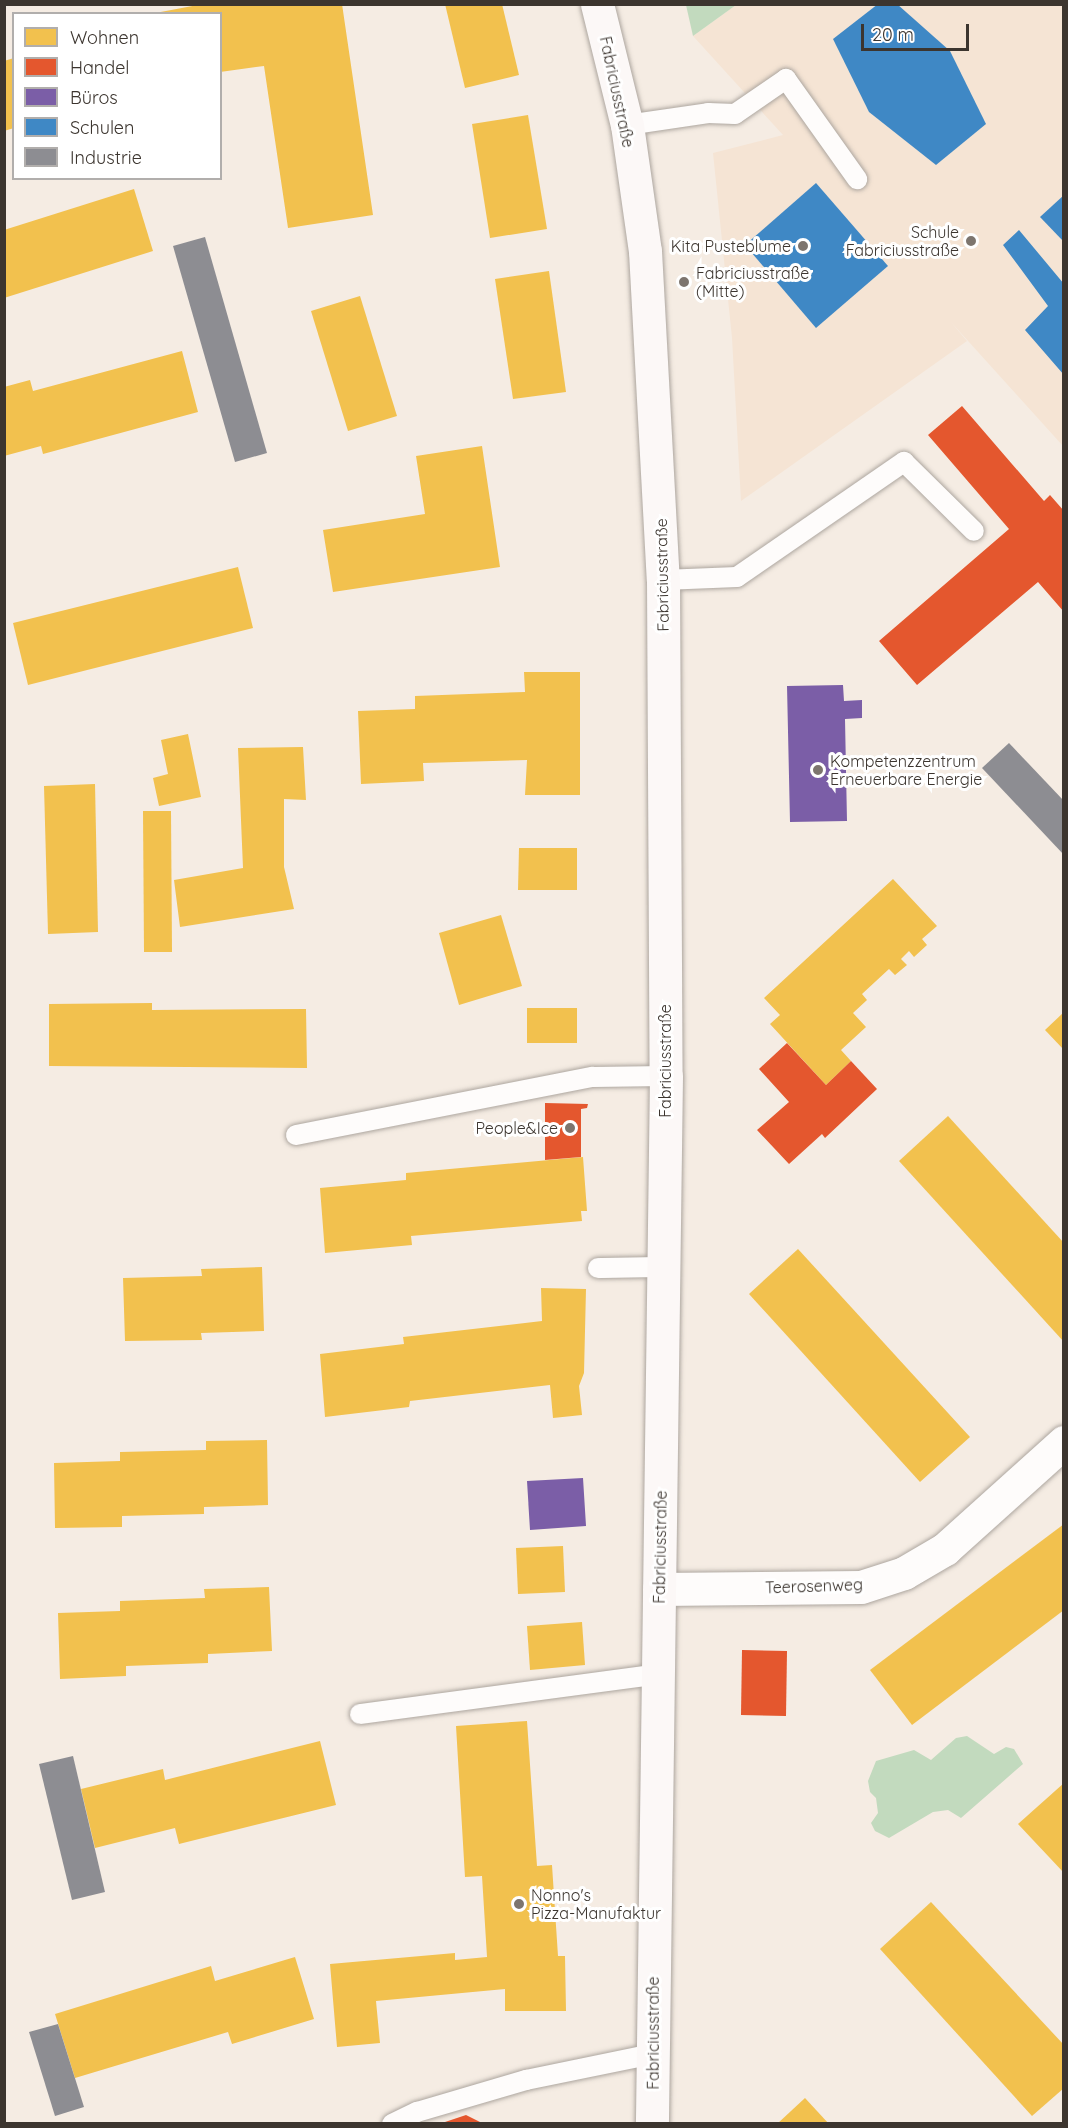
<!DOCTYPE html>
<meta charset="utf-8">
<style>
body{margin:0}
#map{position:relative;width:1068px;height:2128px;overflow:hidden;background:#f5ece3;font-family:Quicksand,sans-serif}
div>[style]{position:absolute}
.built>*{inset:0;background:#f5e4d4}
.green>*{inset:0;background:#c2dabe}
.homes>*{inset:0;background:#f2c14e}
.shops>*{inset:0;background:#e4572e}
.offices>*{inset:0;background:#7b5ea7}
.schools>*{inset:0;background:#3f88c5}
.industry>*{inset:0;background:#8d8d92}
.roads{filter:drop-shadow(0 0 2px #ada69f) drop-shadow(0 0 2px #ada69f)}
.lane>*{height:20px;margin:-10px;padding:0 10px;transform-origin:10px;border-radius:10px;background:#fefcfb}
.street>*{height:33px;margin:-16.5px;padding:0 16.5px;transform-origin:16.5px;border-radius:16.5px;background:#fefcfb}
.secondary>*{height:33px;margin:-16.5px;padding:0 16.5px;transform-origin:16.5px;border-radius:16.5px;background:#fcf8f7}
.dots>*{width:16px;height:16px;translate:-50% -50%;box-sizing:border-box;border:3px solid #fff;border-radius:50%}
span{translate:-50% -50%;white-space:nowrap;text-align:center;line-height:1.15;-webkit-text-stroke:6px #fff;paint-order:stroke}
.street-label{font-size:16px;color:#3c352f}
.poi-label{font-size:16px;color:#3c352f}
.right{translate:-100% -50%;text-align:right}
.left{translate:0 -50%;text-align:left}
.frame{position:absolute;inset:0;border:6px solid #3c352f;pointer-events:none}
.legend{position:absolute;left:12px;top:12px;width:210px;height:168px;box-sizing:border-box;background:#fff;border:2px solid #b1aeac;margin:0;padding:8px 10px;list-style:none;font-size:18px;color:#3c352f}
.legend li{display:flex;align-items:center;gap:12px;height:30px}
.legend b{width:30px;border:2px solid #b1aeac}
.scale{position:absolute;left:861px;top:24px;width:108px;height:27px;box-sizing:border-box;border:3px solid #3c352f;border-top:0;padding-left:8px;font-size:18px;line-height:21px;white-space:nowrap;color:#3c352f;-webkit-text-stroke:4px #fff;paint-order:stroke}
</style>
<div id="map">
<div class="built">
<div style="clip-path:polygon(736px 5px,1063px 5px,1063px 446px,950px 321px,967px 341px,741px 501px,732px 338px,713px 153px,783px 135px,693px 36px)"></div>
</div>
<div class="green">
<div style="clip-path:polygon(686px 5px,686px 4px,736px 5px,693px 36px)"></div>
<div style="clip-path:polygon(967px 1736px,994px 1754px,1006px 1747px,1014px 1749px,1023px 1764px,961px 1818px,948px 1810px,933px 1812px,889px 1838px,875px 1831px,871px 1823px,878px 1813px,876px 1798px,870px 1792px,868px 1781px,876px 1761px,914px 1750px,931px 1760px,956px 1738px)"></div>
</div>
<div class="homes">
<div style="clip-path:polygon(203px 4px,342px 4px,373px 215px,288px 228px,264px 66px,220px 72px,220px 14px,150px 14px)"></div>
<div style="clip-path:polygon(445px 4px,502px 4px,519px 75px,465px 88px)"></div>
<div style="clip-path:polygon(14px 58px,14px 128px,4px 131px,4px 61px)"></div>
<div style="clip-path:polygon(528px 115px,547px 229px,490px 238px,472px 124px)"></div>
<div style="clip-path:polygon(134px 189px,153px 251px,4px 298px,4px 230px)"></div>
<div style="clip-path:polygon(549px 271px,566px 392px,513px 399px,495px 279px)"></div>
<div style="clip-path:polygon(360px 296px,397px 416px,348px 431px,311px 311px)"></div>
<div style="clip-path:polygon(182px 351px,198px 412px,43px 454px,41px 446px,4px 456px,4px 387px,30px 380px,33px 391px)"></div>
<div style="clip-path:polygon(482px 446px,500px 567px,333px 592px,323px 530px,425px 514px,416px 456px)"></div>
<div style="clip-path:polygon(238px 567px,253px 628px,28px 685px,13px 623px)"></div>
<div style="clip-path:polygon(524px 672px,580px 672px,580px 795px,525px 795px,527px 760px,423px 763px,424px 781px,361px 784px,358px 711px,415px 709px,415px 696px,525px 692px)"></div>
<div style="clip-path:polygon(188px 734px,201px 797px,159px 806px,153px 778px,168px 774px,161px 740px)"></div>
<div style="clip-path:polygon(303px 747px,306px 800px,284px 799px,284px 867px,294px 909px,180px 927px,174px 880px,243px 868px,238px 748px)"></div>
<div style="clip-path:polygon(95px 784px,98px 932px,48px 934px,44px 786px)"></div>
<div style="clip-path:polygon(143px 811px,171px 811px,172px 952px,144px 952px)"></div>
<div style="clip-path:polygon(519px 848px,577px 848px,577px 890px,518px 890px)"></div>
<div style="clip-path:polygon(893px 879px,937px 926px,922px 939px,927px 945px,914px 957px,909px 951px,901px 959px,907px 965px,895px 975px,889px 969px,862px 994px,867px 1000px,853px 1013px,866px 1027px,841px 1050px,851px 1061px,826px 1085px,770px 1024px,780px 1015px,764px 998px)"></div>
<div style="clip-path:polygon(501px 915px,522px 986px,459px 1005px,439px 933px)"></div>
<div style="clip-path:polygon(152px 1003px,152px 1010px,306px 1009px,307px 1068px,49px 1066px,49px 1004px)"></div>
<div style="clip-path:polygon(527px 1008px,577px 1008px,577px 1043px,527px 1043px)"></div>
<div style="clip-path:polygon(1064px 1012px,1064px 1050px,1045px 1030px)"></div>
<div style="clip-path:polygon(948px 1116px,1064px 1243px,1064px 1342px,899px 1161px)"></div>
<div style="clip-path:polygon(583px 1157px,587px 1211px,581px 1211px,582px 1221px,411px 1236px,412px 1245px,325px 1253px,320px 1188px,406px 1180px,406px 1173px)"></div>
<div style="clip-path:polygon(798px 1249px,970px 1437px,920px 1482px,749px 1294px)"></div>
<div style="clip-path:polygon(262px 1267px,264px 1331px,201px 1333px,202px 1340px,125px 1341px,123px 1278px,202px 1276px,201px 1269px)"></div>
<div style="clip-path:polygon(541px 1288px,586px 1289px,584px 1373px,579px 1386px,582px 1415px,553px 1418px,550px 1385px,410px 1401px,409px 1407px,325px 1417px,320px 1354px,404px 1344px,403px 1337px,542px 1321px)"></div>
<div style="clip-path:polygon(267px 1440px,268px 1505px,204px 1507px,204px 1514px,122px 1516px,122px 1527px,55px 1528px,54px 1463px,120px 1461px,120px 1452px,206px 1450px,206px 1441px)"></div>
<div style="clip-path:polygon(1064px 1524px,1064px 1610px,912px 1725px,870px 1670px)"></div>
<div style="clip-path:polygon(563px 1546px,565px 1592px,518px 1594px,516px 1548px)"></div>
<div style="clip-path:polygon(269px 1587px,272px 1651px,208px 1654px,208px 1663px,126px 1666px,126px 1676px,60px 1679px,58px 1613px,120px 1611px,120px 1601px,205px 1598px,204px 1589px)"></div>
<div style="clip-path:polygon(582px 1622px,585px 1665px,530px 1670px,527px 1626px)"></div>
<div style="clip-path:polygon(527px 1721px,537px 1866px,552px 1865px,558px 1956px,565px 1956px,566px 2011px,505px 2011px,505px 1989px,376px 2001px,380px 2043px,337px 2047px,330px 1964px,455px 1953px,455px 1960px,487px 1957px,482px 1876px,465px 1877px,456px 1726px)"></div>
<div style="clip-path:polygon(320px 1741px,336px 1805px,179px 1844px,175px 1828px,95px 1848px,81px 1789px,163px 1769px,165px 1780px)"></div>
<div style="clip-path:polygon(1064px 1783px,1064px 1873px,1018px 1824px)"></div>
<div style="clip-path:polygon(931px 1902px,1064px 2045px,1064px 2088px,1032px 2116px,880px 1949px)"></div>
<div style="clip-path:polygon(295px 1957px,314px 2019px,232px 2044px,228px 2032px,75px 2078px,55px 2014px,211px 1966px,215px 1981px)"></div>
<div style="clip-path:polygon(805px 2098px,829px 2124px,777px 2124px)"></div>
</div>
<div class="shops">
<div style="clip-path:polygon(962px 406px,1044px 501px,1050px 495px,1064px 511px,1064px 612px,1038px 582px,917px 685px,879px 641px,1009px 529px,928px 435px)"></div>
<div style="clip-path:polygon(787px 1043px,826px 1085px,851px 1061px,877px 1089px,825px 1138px,822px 1134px,789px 1164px,757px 1130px,789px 1102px,759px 1069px)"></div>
<div style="clip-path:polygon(545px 1103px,588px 1104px,587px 1108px,581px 1109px,581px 1157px,545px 1160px)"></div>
<div style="clip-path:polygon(742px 1650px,787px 1651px,786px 1716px,741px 1715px)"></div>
<div style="clip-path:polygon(466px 2115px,484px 2124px,442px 2124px,442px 2123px)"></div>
</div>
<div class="offices">
<div style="clip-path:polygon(843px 685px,844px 701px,862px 700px,862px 718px,845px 719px,847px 821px,790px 822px,787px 686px)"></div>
<div style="clip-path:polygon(583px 1478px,586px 1526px,530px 1530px,527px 1481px)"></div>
</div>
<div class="schools">
<div style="clip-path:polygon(878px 4px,897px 4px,950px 51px,986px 124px,936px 165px,869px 112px,833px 39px)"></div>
<div style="clip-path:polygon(816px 183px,888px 266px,816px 328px,745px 245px)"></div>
<div style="clip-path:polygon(1064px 195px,1064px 242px,1040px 217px)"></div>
<div style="clip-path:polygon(1019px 230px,1064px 284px,1064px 375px,1025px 330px,1048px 306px,1003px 245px)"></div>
</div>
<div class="industry">
<div style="clip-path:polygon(205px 237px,267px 453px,235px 462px,173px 246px)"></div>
<div style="clip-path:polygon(1009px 743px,1064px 801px,1064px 855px,982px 768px)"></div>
<div style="clip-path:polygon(73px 1756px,105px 1892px,72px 1900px,39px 1764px)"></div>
<div style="clip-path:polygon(58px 2024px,84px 2107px,55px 2116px,29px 2032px)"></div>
</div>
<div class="roads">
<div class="lane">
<div style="left:627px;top:125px;width:82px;rotate:-8.4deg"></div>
<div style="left:708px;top:113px;width:27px;rotate:2deg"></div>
<div style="left:735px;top:114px;width:62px;rotate:-34.5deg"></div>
<div style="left:786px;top:79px;width:123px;rotate:54.6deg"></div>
<div style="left:663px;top:580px;width:74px;rotate:-2.3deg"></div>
<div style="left:737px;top:577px;width:203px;rotate:-34.6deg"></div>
<div style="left:904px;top:462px;width:98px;rotate:44.6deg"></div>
<div style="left:296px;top:1135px;width:303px;rotate:-11.1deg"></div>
<div style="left:593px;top:1077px;width:73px;rotate:-0.8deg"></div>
<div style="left:598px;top:1268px;width:65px;rotate:-0.9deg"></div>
<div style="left:360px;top:1714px;width:302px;rotate:-7.6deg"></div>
<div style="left:392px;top:2124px;width:28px;rotate:-26deg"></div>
<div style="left:417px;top:2112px;width:114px;rotate:-16.4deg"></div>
<div style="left:526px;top:2080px;width:130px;rotate:-11.6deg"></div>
</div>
<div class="street">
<div style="left:659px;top:1589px;width:202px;rotate:-0.6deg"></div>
<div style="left:861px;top:1587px;width:45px;rotate:-18deg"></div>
<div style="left:904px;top:1573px;width:48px;rotate:-30.3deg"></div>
<div style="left:945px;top:1549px;width:160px;rotate:-42deg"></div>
</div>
<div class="secondary">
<div style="left:597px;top:4px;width:125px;rotate:76.1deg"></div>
<div style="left:627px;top:125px;width:127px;rotate:81.9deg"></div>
<div style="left:645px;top:251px;width:329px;rotate:86.9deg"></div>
<div style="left:663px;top:580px;width:496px;rotate:89.7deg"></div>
<div style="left:666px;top:1076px;width:1048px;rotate:90.77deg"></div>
</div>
</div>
<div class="dots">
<div style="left:971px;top:241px;background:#7d756e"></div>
<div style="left:803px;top:246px;background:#7d756e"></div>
<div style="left:684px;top:282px;background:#7d756e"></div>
<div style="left:818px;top:770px;background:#7d756e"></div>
<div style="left:570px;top:1128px;background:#7d756e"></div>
<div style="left:519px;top:1904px;background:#7d756e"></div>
</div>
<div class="street-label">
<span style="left:617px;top:92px;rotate:78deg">Fabriciusstraße</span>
<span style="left:662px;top:575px;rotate:-91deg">Fabriciusstraße</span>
<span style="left:665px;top:1061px;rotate:-90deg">Fabriciusstraße</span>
<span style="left:660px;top:1547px;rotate:-89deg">Fabriciusstraße</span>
<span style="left:814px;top:1586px;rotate:-2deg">Teerosenweg</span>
<span style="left:653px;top:2033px;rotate:-90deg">Fabriciusstraße</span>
</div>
<div class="poi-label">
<span class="right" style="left:959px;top:241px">Schule<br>Fabriciusstraße</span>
<span class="right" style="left:791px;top:246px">Kita Pusteblume</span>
<span class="left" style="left:696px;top:282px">Fabriciusstraße<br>(Mitte)</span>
<span class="left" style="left:830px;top:770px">Kompetenzzentrum<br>Erneuerbare Energie</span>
<span class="right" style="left:558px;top:1128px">People&amp;Ice</span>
<span class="left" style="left:531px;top:1904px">Nonno's<br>Pizza-Manufaktur</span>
</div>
<div class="frame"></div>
<ul class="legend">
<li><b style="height:16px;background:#f2c14e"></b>Wohnen</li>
<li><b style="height:16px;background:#e4572e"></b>Handel</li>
<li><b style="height:16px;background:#7b5ea7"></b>Büros</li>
<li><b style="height:16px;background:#3f88c5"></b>Schulen</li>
<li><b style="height:16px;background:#8d8d92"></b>Industrie</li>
</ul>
<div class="scale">20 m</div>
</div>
